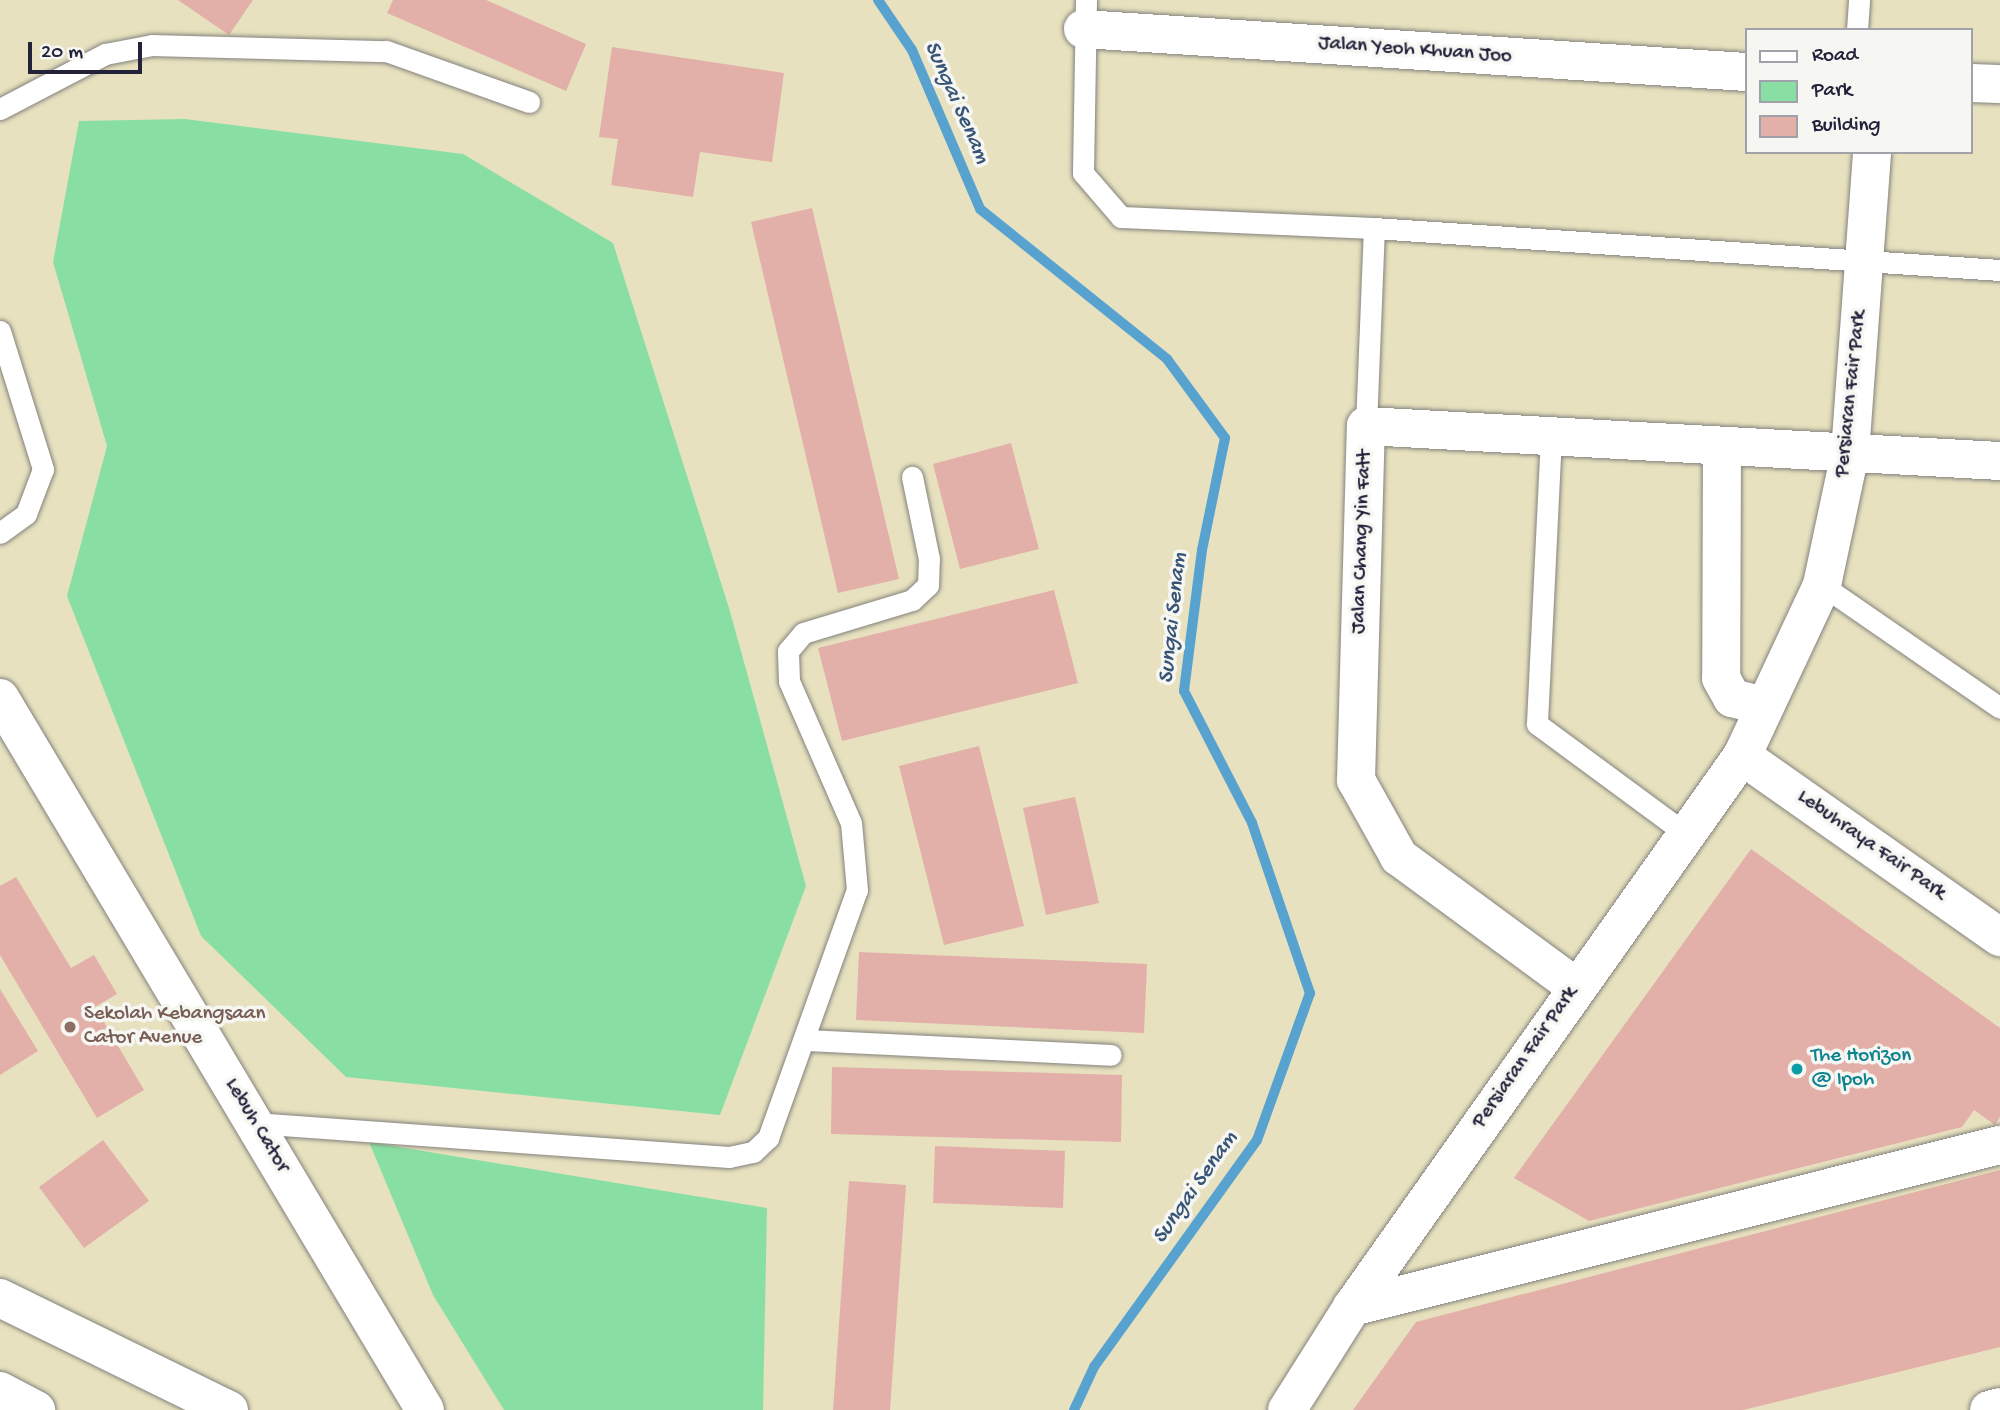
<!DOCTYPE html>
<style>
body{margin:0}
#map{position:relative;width:2000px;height:1410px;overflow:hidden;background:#e7e1bf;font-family:"Gochi Hand",sans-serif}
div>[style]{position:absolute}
.green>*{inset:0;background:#89dfa3}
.stream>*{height:10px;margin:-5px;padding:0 5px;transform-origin:5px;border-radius:5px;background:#58a2d0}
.building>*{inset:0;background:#e3b0a9}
.roads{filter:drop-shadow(0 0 2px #84827d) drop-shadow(0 0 2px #84827d)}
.service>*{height:21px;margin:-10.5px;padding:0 10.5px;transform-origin:10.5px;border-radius:10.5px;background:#fff}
.minor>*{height:38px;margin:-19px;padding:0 19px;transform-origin:19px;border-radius:19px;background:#fff}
.secondary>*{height:38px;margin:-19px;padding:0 19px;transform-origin:19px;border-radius:19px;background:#fff}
.dots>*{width:19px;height:19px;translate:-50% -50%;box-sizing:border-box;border:4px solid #f6f6f2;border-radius:50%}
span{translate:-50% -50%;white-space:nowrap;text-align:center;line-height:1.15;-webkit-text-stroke:7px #f6f6f2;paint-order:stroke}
.street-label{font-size:21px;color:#22223b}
.education-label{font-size:21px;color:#785e54}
.left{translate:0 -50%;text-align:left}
.culture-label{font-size:21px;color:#0d838f}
.water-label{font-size:23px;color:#385577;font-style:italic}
.legend{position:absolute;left:1745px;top:28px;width:228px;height:126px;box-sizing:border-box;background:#f6f6f2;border:2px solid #a1a1a9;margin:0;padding:9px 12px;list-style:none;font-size:21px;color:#22223b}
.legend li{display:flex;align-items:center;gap:14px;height:35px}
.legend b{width:35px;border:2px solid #a1a1a9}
.scale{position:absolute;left:28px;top:42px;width:114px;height:32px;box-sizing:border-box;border:4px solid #22223b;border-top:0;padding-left:9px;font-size:21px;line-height:24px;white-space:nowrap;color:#22223b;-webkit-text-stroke:5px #f6f6f2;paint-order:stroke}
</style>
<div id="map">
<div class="green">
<div style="clip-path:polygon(185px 119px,463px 154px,613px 243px,729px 608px,806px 886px,720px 1115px,346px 1077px,201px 936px,67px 596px,107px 446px,53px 262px,79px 121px)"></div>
<div style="clip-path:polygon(369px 1142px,767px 1208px,763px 1410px,504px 1410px,433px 1295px)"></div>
</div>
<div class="stream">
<div style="left:878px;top:0;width:60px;rotate:55.8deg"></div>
<div style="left:912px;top:50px;width:173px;rotate:66.8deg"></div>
<div style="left:980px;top:209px;width:240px;rotate:38.7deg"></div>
<div style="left:1167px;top:359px;width:98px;rotate:53.7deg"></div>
<div style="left:1225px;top:438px;width:114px;rotate:101.6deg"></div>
<div style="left:1202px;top:550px;width:142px;rotate:97.3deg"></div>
<div style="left:1184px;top:691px;width:148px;rotate:62.7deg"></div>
<div style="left:1252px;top:823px;width:180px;rotate:71.2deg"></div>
<div style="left:1310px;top:993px;width:156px;rotate:109.8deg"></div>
<div style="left:1257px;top:1140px;width:279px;rotate:125.7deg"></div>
<div style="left:1094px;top:1367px;width:47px;rotate:114.9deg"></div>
</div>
<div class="building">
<div style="clip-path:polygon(178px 0,253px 0,229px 35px)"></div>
<div style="clip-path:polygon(393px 0,486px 0,586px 44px,566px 91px,387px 13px)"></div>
<div style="clip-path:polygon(612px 47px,784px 73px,772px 162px,700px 152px,693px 197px,611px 185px,618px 139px,599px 137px)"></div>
<div style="clip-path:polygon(812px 208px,899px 579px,838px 593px,751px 222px)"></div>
<div style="clip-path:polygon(1011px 443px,1039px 549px,960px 569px,933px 464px)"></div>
<div style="clip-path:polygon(1054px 590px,1078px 683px,842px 741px,818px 648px)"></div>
<div style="clip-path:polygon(979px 746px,1024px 926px,944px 945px,899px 766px)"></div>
<div style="clip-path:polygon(1075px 797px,1099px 903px,1046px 915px,1023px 808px)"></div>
<div style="clip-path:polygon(1751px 849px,2000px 1028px,2000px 1117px,1995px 1125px,1974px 1110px,1962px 1127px,1589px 1221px,1514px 1178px)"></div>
<div style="clip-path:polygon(16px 877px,71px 968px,94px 955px,117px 994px,95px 1007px,144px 1090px,97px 1118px,0 955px,0 886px)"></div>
<div style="clip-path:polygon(859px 952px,1147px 964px,1144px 1033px,856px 1020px)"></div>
<div style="clip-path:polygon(0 989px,38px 1051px,0 1075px)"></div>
<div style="clip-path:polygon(832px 1067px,1122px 1075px,1121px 1142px,831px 1134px)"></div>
<div style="clip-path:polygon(103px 1140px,149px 1201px,84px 1248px,39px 1187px)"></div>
<div style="clip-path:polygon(935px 1146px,1065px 1151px,1063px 1208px,933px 1203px)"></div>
<div style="clip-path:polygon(2000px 1170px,2000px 1347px,1743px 1410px,1353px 1410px,1416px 1322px)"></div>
<div style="clip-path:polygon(849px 1181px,906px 1185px,890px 1410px,833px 1410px)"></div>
</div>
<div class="roads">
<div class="service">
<div style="left:1086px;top:0;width:173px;rotate:91deg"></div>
<div style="left:1083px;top:173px;width:58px;rotate:49.2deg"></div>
<div style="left:1121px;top:217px;width:253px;rotate:2.5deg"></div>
<div style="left:1374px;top:228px;width:627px;rotate:3.84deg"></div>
<div style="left:1857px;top:30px;width:30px;rotate:-86deg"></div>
<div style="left:0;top:109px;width:119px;rotate:-27.6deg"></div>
<div style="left:105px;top:54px;width:48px;rotate:-10.8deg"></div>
<div style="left:152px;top:45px;width:234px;rotate:1.5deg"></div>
<div style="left:386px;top:51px;width:152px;rotate:19.6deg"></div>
<div style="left:0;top:331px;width:145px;rotate:72.7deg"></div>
<div style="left:43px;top:469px;width:48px;rotate:110.7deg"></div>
<div style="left:26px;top:514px;width:32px;rotate:144deg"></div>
<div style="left:1366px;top:426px;width:198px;rotate:-87.7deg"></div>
<div style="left:1551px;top:436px;width:288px;rotate:92.8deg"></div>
<div style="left:1537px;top:724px;width:185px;rotate:36.4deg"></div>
<div style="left:1822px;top:585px;width:216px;rotate:34.6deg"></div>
<div style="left:807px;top:1040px;width:304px;rotate:2.8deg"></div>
<div style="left:254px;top:1123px;width:476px;rotate:4.1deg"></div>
<div style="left:729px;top:1157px;width:25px;rotate:-12deg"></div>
<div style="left:753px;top:1152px;width:21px;rotate:-43deg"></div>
<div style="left:768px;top:1138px;width:263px;rotate:-70.3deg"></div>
<div style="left:857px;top:890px;width:67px;rotate:-95.1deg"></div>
<div style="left:851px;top:823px;width:155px;rotate:-113.6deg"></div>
<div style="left:789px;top:681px;width:30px;rotate:-92deg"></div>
<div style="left:788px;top:651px;width:23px;rotate:-50deg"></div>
<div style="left:803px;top:633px;width:114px;rotate:-16.8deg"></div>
<div style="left:912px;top:600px;width:22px;rotate:-43deg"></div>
<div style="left:928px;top:585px;width:26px;rotate:-88deg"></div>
<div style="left:929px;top:559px;width:84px;rotate:-101.7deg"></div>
</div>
<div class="minor">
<div style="left:1083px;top:29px;width:664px;rotate:3.71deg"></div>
<div style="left:1970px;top:83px;width:30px;rotate:2deg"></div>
<div style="left:1722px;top:446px;width:232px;rotate:90.2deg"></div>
<div style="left:1721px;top:678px;width:23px;rotate:61deg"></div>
<div style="left:1732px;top:698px;width:34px;rotate:14deg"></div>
<div style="left:0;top:698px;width:829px;rotate:59.17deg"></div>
<div style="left:1742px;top:756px;width:315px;rotate:35.1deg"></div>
<div style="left:1576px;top:987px;width:220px;rotate:-143.7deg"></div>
<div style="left:1399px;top:857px;width:88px;rotate:-119.2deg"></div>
<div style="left:1356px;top:780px;width:354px;rotate:-88.4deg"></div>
<div style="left:1366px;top:426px;width:635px;rotate:3.16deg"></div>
<div style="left:1352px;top:1307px;width:668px;rotate:-14.04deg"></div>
<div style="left:1287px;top:1410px;width:122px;rotate:-57.7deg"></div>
<div style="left:1352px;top:1307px;width:675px;rotate:-54.71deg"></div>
<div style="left:1742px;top:756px;width:189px;rotate:-64.9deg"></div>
<div style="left:1822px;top:585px;width:135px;rotate:-78deg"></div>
<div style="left:1850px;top:453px;width:302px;rotate:-85.8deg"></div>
</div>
<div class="secondary">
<div style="left:0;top:1298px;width:255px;rotate:26.1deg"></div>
<div style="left:0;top:1391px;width:41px;rotate:27.8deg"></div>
<div style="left:1989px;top:1410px;width:11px;rotate:-15deg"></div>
</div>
</div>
<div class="dots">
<div style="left:70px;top:1027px;background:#8d6e63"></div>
<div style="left:1797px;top:1069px;background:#0f9aa8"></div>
</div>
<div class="street-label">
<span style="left:1415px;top:51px;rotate:4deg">Jalan Yeoh Khuan Joo</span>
<span style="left:1852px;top:394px;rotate:-84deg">Persiaran Fair Park</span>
<span style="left:1363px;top:542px;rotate:-88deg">Jalan Chang Yin Fatt</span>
<span style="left:1871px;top:846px;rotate:35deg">Lebuhraya Fair Park</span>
<span style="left:1526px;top:1058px;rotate:-55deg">Persiaran Fair Park</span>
<span style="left:256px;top:1126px;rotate:59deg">Lebuh Cator</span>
</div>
<div class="education-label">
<span class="left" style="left:84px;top:1027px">Sekolah Kebangsaan<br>Cator Avenue</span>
</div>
<div class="culture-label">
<span class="left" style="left:1811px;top:1069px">The Horizon<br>@ Ipoh</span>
</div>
<div class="water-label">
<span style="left:956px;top:103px;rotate:66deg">Sungai Senam</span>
<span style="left:1174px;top:618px;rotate:-84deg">Sungai Senam</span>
<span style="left:1196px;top:1188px;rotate:-55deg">Sungai Senam</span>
</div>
<ul class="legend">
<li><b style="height:9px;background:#fff"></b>Road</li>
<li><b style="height:19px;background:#89dfa3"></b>Park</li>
<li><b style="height:19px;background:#e3b0a9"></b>Building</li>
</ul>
<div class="scale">20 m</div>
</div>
